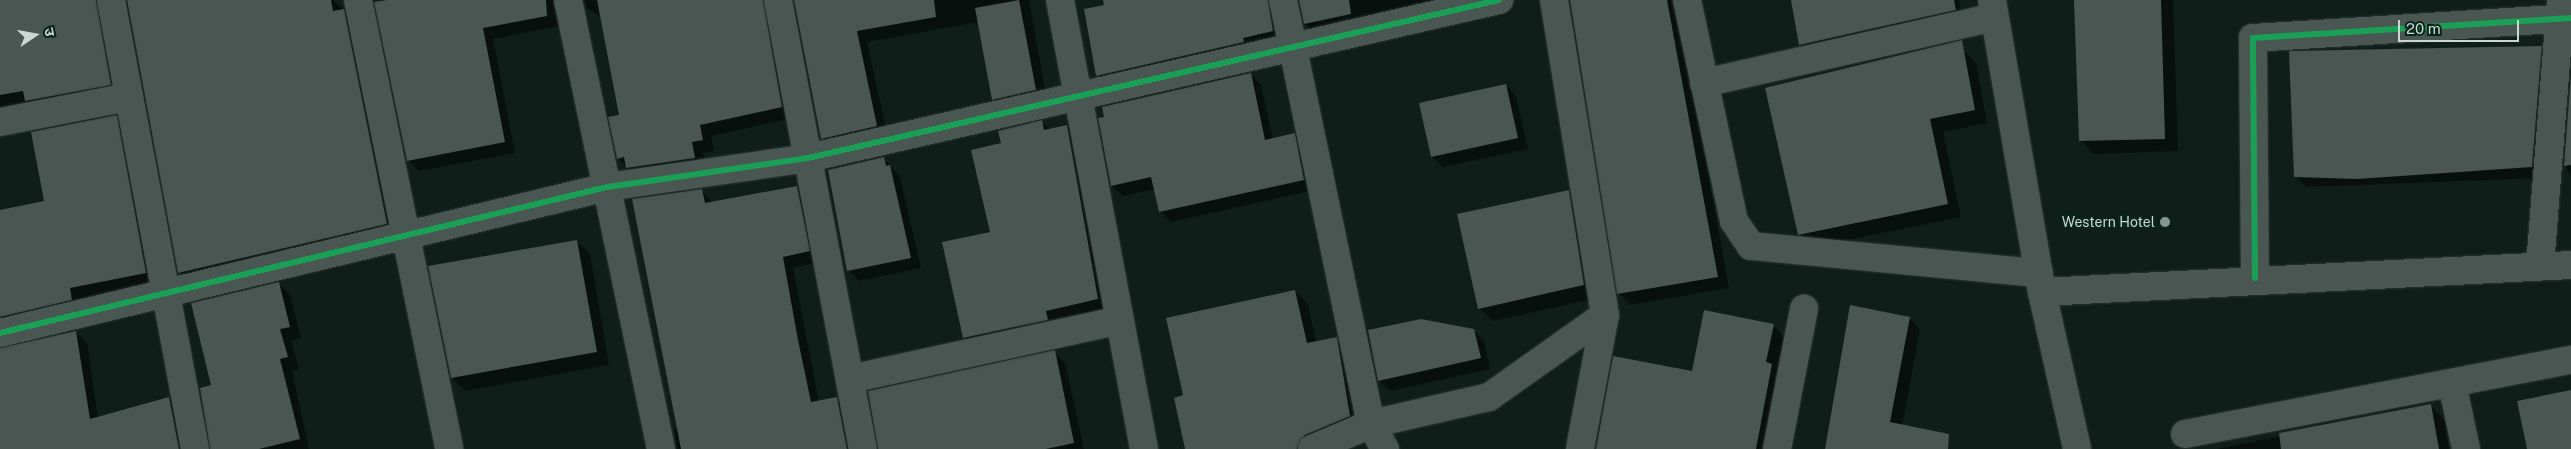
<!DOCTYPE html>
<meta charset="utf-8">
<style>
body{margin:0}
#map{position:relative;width:2571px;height:449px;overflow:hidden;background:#0f1e19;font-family:"Public Sans","Noto Sans Devanagari",sans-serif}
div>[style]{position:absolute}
.shadow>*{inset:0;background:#0007}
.building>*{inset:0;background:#495652}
.roads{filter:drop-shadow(0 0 1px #2c3632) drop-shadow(0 0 1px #2c3632)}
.minor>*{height:28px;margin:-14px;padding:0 14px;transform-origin:14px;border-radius:14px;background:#4a5651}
.cycleway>*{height:6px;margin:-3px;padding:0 3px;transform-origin:3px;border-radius:3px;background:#1a9f57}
.dots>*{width:14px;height:14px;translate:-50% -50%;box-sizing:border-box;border:2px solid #09241c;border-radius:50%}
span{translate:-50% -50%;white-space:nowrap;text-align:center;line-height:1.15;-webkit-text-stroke:5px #09241c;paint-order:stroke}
.poi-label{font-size:14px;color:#c9d8d2}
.right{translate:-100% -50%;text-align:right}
.north{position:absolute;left:10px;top:10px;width:50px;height:50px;-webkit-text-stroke:4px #09241c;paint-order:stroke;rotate:78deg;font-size:14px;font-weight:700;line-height:20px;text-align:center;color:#c9d8d2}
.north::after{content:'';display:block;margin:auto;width:18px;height:22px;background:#c9d8d2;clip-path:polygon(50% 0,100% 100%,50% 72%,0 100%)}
.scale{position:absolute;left:2398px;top:20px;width:121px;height:22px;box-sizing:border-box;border:2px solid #c9d8d2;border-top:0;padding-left:6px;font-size:15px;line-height:18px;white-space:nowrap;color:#c9d8d2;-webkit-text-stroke:4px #09241c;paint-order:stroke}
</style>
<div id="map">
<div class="shadow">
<div style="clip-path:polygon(0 0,115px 0,122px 96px,0 109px)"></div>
<div style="clip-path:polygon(126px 0,333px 0,355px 21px,398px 235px,191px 284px,179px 272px)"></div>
<div style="clip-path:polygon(394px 0,571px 0,566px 25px,493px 39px,515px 153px,419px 171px,408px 160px)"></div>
<div style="clip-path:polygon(584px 0,781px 0,793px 118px,711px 136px,714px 151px,703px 153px,706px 169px,638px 179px,618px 158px,621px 116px,602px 18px,587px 8px)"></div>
<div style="clip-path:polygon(795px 0,1029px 0,1047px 101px,1005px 110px,994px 99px,979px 22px,867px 42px,888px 137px,833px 150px,822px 138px)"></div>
<div style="clip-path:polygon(1105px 0,1285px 0,1283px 41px,1108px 86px,1098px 75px)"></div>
<div style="clip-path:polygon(1299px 0,1440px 0,1316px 34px,1305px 24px)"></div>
<div style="clip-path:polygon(1571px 0,1676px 0,1729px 288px,1630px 305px,1619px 293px)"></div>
<div style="clip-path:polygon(1792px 0,1959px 0,1963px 24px,1813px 58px,1800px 45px)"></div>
<div style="clip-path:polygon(2075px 0,2173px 0,2178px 151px,2094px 154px,2080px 140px)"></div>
<div style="clip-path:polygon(1956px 43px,1976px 63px,1987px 123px,1943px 132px,1961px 217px,1812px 247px,1799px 234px)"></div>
<div style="clip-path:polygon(2541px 48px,2552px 58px,2542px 178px,2306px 187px,2295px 176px)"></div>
<div style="clip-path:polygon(1250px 74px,1261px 85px,1273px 140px,1294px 134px,1305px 145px,1314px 190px,1171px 222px,1160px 211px,1155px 189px,1123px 196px,1112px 186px,1099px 119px)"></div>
<div style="clip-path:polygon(1506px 85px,1516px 96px,1528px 149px,1443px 167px,1432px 157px)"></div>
<div style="clip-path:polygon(2571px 88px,2571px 177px,2565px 165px)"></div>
<div style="clip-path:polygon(116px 117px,127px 127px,156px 283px,80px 298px,82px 310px,0 335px,0 211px,46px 202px)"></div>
<div style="clip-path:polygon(1042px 122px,1050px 130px,1067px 126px,1078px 137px,1108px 309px,975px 348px,965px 338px,991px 233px,1002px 144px)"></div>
<div style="clip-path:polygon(883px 158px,900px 177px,921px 268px,859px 281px,849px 271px)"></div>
<div style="clip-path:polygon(797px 187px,808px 198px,820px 262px,793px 268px,819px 402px,837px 398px,848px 409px,857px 449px,677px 449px,674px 430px,678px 429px,701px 190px,713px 203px)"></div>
<div style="clip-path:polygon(1568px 191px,1582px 204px,1597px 298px,1493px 321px,1479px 308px)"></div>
<div style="clip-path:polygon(576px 241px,590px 254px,609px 365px,465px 391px,452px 377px)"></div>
<div style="clip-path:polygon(278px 283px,290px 295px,301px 338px,291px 340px,299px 369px,292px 371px,309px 449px,209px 449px,201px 389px,213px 386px)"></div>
<div style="clip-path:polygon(1295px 291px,1308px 304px,1316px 342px,1337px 338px,1350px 351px,1363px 429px,1318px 449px,1186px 449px,1185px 396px)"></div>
<div style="clip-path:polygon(1909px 318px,1920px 329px,1898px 449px,1826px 449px)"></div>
<div style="clip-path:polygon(1773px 325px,1784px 337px,1778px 371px,1783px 376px,1769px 449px,1597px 449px,1693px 373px)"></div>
<div style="clip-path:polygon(1473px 330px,1484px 341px,1490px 369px,1390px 391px,1379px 380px)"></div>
<div style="clip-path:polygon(76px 332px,87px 343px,98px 418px,169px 398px,180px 409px,187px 449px,0 449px,0 349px)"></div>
<div style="clip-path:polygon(1054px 352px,1065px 363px,1084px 449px,878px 449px)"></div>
<div style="clip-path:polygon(2430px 406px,2444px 419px,2449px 449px,2217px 449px)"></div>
</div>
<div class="building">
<div style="clip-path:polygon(0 0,96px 0,111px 85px,25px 101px,23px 91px,0 95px)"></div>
<div style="clip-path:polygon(127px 0,331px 0,333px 11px,344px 9px,387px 224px,178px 273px)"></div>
<div style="clip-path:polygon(387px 0,546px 0,547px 16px,483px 28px,505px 142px,407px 161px,374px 2px)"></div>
<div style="clip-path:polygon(597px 0,763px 0,782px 107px,700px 125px,703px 140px,692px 142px,695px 158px,626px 168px,624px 157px,617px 159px,608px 117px,619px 115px)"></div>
<div style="clip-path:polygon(794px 0,934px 0,936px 17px,857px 31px,877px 126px,821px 139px)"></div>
<div style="clip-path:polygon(1019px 0,1036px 90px,992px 100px,975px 8px)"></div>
<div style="clip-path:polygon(1103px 0,1268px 0,1273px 31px,1243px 38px,1244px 42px,1096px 76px,1084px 9px,1104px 5px)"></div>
<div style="clip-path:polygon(1299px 0,1349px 0,1351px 14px,1304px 24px)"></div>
<div style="clip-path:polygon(1570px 0,1667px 0,1718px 277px,1617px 294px)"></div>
<div style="clip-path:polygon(1791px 0,1954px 0,1956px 10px,1799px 45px)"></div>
<div style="clip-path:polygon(2074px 0,2161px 0,2165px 139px,2079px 141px)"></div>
<div style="clip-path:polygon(1962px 40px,1975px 110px,1930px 119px,1948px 204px,1798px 235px,1765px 88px)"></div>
<div style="clip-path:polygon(2542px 46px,2532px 167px,2357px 179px,2294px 177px,2289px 51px)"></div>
<div style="clip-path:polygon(1251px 73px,1265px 140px,1295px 133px,1304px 180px,1159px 212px,1151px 177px,1111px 186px,1098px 118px,1104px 117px,1102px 107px)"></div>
<div style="clip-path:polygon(2571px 73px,2571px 165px,2564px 166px)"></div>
<div style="clip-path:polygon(1506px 84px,1518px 138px,1431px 157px,1419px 103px)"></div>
<div style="clip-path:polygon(117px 115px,146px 273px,70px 288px,72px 300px,0 317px,0 210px,44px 201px,31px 132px)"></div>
<div style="clip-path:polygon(1042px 120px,1044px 130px,1067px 125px,1098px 299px,1046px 311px,1048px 320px,963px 338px,942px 242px,990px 232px,971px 150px,1001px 143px,998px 131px)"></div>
<div style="clip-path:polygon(884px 157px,886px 166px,890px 165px,911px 258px,847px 271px,828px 170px)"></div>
<div style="clip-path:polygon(797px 186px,810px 251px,783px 257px,798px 340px,811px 402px,837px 397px,847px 449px,681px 449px,632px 199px,702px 189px,705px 203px)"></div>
<div style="clip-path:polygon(1569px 190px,1584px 285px,1478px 309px,1457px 214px)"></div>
<div style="clip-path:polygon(577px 240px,597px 352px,451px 378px,428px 266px)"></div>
<div style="clip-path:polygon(279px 282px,290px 327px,280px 329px,288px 357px,280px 359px,300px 439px,259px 449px,210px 449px,200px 388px,211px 385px,191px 303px)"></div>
<div style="clip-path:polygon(1295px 290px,1307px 343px,1337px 337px,1350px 416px,1305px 435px,1297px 449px,1185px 449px,1174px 398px,1183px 395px,1166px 318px)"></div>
<div style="clip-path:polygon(1850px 305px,1910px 317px,1890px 422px,1949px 434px,1948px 449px,1825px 449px)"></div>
<div style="clip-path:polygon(1704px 310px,1774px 324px,1766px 362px,1772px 364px,1756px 449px,1596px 449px,1613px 356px,1692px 371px)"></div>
<div style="clip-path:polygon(1421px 319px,1474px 329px,1481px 358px,1378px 381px,1368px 330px)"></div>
<div style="clip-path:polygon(76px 331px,90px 419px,169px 397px,179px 449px,0 449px,0 348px)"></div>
<div style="clip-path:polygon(1055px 350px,1074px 443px,1046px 449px,878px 449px,868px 391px)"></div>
<div style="clip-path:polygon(2571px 390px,2571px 449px,2527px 449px,2517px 401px)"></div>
<div style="clip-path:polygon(2431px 404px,2439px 449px,2281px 449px,2279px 433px)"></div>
</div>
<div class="roads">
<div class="minor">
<div style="left:111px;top:0;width:457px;rotate:79.4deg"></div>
<div style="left:358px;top:0;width:458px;rotate:78.5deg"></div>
<div style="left:568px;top:0;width:459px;rotate:78.3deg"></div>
<div style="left:778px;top:0;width:457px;rotate:79.3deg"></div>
<div style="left:1060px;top:0;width:457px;rotate:79.4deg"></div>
<div style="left:1283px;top:0;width:433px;rotate:78.3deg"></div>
<div style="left:1371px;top:424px;width:29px;rotate:61deg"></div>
<div style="left:1554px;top:0;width:319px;rotate:80.8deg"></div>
<div style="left:1605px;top:315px;width:136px;rotate:100.6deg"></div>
<div style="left:1687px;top:0;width:226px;rotate:78deg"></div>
<div style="left:1734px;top:221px;width:30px;rotate:56deg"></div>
<div style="left:1751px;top:246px;width:289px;rotate:5.4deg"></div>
<div style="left:1992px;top:0;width:296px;rotate:80.3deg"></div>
<div style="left:2042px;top:292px;width:161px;rotate:77.4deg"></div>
<div style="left:1704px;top:83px;width:297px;rotate:-12.8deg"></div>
<div style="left:0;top:122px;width:131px;rotate:-11deg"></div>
<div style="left:2540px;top:266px;width:266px;rotate:-85.5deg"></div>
<div style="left:2255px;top:278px;width:240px;rotate:-90.5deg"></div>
<div style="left:2253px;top:38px;width:319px;rotate:-3.6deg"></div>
<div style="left:2042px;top:292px;width:530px;rotate:-2.92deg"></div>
<div style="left:0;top:333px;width:624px;rotate:-13.52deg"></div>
<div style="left:607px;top:187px;width:203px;rotate:-8.2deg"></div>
<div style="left:808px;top:158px;width:709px;rotate:-12.88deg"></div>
<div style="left:850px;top:379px;width:276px;rotate:-12.3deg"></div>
<div style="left:2452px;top:383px;width:67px;rotate:78deg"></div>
<div style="left:2185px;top:434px;width:393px;rotate:-10.9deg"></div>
<div style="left:1312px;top:449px;width:64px;rotate:-23deg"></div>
<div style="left:1371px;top:424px;width:121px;rotate:-12.9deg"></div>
<div style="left:1489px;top:397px;width:142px;rotate:-35.3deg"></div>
<div style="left:1777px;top:449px;width:143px;rotate:-79.1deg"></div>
</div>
</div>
<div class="cycleway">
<div style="left:2255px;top:278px;width:240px;rotate:-90.5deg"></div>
<div style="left:2253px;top:38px;width:319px;rotate:-3.6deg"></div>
<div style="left:0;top:333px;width:624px;rotate:-13.52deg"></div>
<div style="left:607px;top:187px;width:203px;rotate:-8.2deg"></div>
<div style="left:808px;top:158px;width:709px;rotate:-12.88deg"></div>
</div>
<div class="dots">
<div style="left:2165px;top:222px;background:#889791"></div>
</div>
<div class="poi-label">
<span class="right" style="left:2155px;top:222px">Western Hotel</span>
</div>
<div class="north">उ</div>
<div class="scale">20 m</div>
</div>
